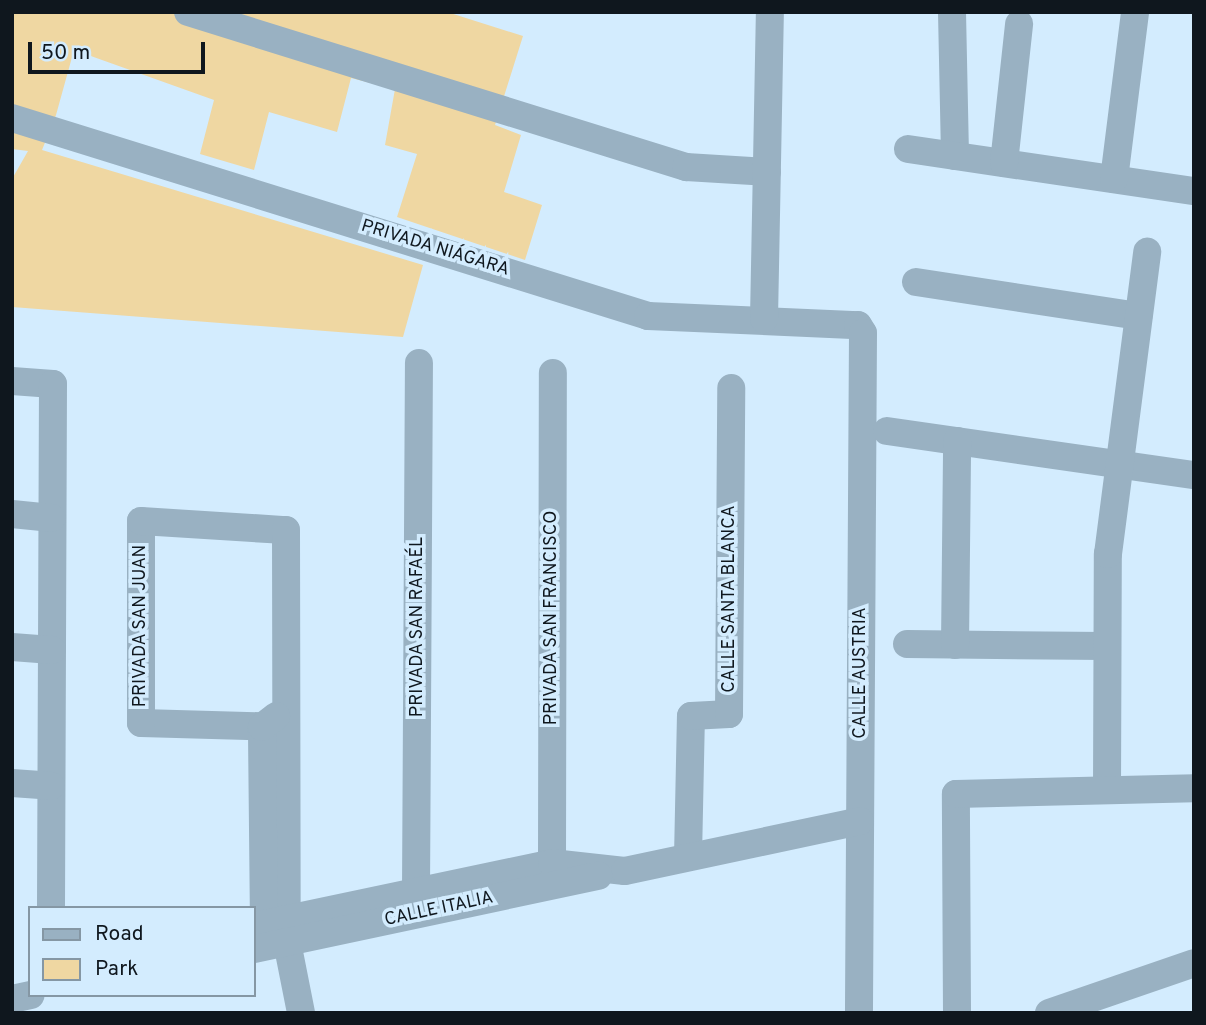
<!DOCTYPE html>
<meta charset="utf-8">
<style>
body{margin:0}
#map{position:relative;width:1206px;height:1025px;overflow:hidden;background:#d3ecfe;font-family:Overpass,sans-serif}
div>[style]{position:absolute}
.green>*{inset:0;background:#efd7a2}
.minor>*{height:28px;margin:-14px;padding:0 14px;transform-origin:14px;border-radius:14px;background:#99b1c2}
span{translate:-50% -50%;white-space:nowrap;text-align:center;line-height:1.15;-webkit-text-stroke:7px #d3ecfe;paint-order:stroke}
.street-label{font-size:18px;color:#0f171e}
.frame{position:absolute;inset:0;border:14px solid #0f171e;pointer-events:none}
.legend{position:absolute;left:28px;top:906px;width:228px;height:91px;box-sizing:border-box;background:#d3ecfe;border:2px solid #8597a4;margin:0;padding:9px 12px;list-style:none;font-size:21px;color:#0f171e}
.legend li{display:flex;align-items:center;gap:14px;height:35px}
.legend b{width:35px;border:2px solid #8597a4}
.scale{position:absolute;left:28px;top:42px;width:177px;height:32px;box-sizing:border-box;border:4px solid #0f171e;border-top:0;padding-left:9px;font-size:21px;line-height:24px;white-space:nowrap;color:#0f171e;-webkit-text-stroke:5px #d3ecfe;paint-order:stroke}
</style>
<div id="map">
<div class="green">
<div style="clip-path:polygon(12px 12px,447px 12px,523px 36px,495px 125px,521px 135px,504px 192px,542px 205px,525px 260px,397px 217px,417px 154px,385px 145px,395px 89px,351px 78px,337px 132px,269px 112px,254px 170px,200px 154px,214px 100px,74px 50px,56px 115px,42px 150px,423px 265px,403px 337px,12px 307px,12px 179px,28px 151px,12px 149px)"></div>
</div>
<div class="minor">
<div style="left:188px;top:12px;width:522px;rotate:17.29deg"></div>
<div style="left:686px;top:167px;width:81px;rotate:3.5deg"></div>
<div style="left:952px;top:12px;width:144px;rotate:88.8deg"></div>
<div style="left:12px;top:118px;width:666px;rotate:17.29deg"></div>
<div style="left:648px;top:316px;width:210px;rotate:2.5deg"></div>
<div style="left:858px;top:325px;width:9px;rotate:58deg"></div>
<div style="left:863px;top:333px;width:680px;rotate:90.34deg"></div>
<div style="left:908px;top:149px;width:289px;rotate:8.4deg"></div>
<div style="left:1004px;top:163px;width:140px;rotate:-83.8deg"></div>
<div style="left:1114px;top:179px;width:168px;rotate:-82.8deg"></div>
<div style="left:916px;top:282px;width:225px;rotate:8.7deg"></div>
<div style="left:764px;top:319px;width:307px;rotate:-88.9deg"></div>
<div style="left:12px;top:381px;width:41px;rotate:4.2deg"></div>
<div style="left:53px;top:384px;width:524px;rotate:90.22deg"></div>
<div style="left:887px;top:431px;width:310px;rotate:8.2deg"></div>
<div style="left:12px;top:514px;width:40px;rotate:5.7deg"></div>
<div style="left:907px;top:644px;width:198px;rotate:0.6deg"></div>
<div style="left:955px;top:645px;width:204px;rotate:-89.4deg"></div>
<div style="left:12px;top:647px;width:40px;rotate:4.3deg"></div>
<div style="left:286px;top:727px;width:145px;rotate:-178.4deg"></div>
<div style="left:141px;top:723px;width:202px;rotate:-90deg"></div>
<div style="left:141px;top:521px;width:145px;rotate:3.6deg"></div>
<div style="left:286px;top:530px;width:389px;rotate:89.9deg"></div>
<div style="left:12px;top:783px;width:39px;rotate:4deg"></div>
<div style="left:1107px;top:790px;width:236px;rotate:-89.8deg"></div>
<div style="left:1108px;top:554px;width:305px;rotate:-82.6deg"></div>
<div style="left:688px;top:857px;width:141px;rotate:-88.8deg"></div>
<div style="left:691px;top:716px;width:38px;rotate:-3deg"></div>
<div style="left:729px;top:714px;width:326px;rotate:-89.6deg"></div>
<div style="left:552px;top:863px;width:490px;rotate:-89.9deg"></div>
<div style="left:416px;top:892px;width:529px;rotate:-89.68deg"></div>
<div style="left:264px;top:924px;width:197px;rotate:-90.6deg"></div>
<div style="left:262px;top:727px;width:18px;rotate:-38deg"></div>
<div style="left:254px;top:926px;width:305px;rotate:-11.9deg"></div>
<div style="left:552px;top:863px;width:73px;rotate:6.3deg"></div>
<div style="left:625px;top:871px;width:240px;rotate:-12deg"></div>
<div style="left:287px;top:942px;width:72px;rotate:78.8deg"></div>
<div style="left:254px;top:949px;width:352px;rotate:-12deg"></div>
<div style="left:12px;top:999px;width:19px;rotate:-12deg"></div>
<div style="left:957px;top:1013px;width:219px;rotate:-90.3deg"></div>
<div style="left:956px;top:794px;width:238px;rotate:-1.4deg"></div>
<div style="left:1049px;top:1013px;width:153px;rotate:-19deg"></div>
</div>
<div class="street-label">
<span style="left:435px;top:249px;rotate:17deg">PRIVADA NIÁGARA</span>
<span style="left:730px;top:599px;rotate:-90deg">CALLE SANTA BLANCA</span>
<span style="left:552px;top:618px;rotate:-90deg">PRIVADA SAN FRANCISCO</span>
<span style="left:141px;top:626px;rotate:-90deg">PRIVADA SAN JUAN</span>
<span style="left:418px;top:627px;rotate:-90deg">PRIVADA SAN RAFAÉL</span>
<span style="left:861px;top:673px;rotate:-90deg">CALLE AUSTRIA</span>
<span style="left:439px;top:910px;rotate:-12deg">CALLE ITALIA</span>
</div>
<div class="frame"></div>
<ul class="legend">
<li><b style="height:9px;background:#99b1c2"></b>Road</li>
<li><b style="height:19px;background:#efd7a2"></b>Park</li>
</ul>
<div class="scale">50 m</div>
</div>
